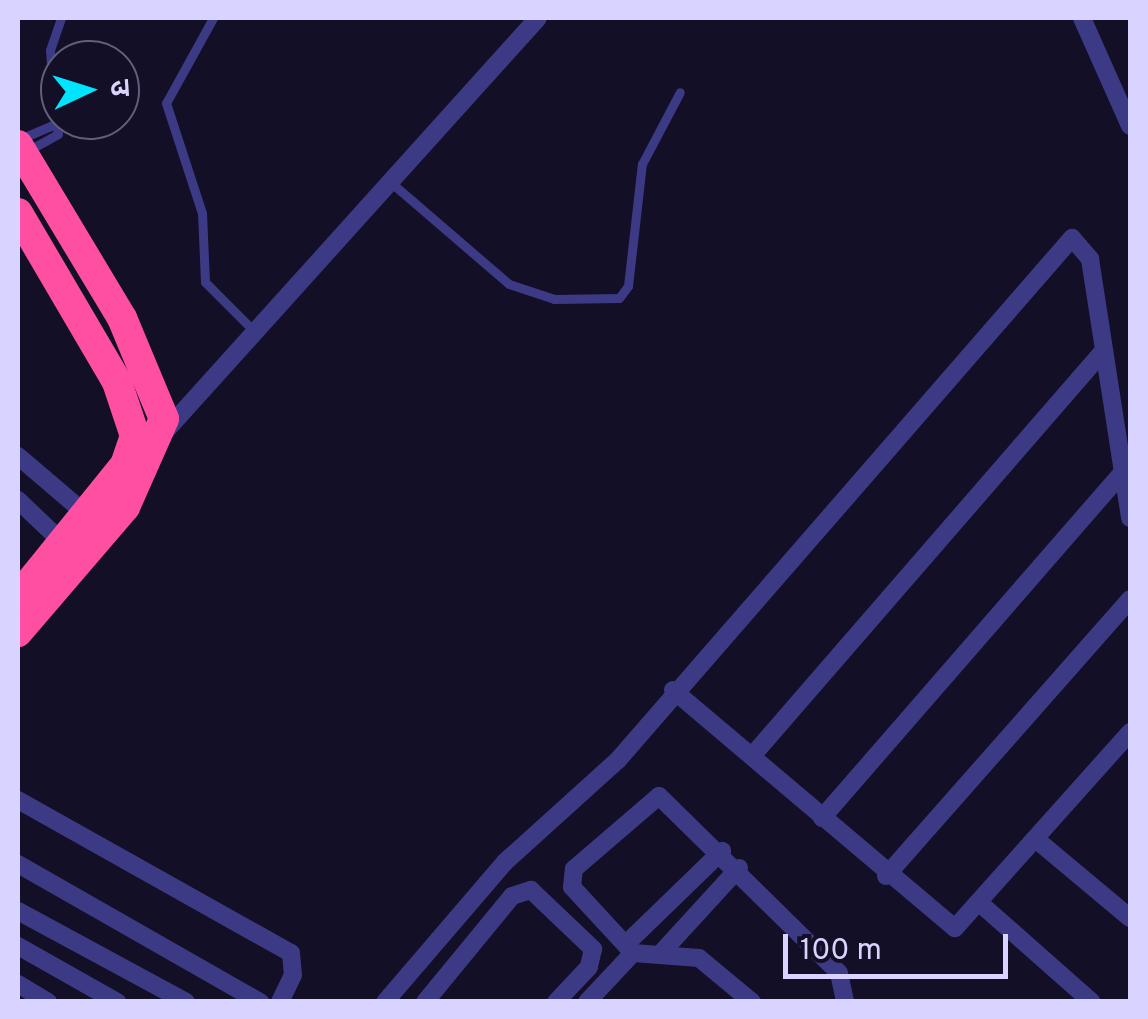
<!DOCTYPE html>
<meta charset="utf-8">
<style>
body{margin:0}
#map{position:relative;width:1148px;height:1019px;overflow:hidden;background:#130f26;font-family:Overpass,"Noto Sans Devanagari",sans-serif}
div>[style]{position:absolute}
.lane>*{height:9px;margin:-4.5px;padding:0 4.5px;transform-origin:4.5px;border-radius:4.5px;background:#3d3a85}
.street>*{height:18px;margin:-9px;padding:0 9px;transform-origin:9px;border-radius:9px;background:#3d3a85}
.highway>*{height:30px;margin:-15px;padding:0 15px;transform-origin:15px;border-radius:15px;background:#ff4fa3}
span{translate:-50% -50%;white-space:nowrap;text-align:center;line-height:1.15;-webkit-text-stroke:10px #130f26;paint-order:stroke}
.frame{position:absolute;inset:0;border:20px solid #d9d4ff;pointer-events:none}
.north{position:absolute;left:40px;top:40px;width:100px;height:100px;box-sizing:border-box;background:#130f26;border:2px solid #625e7d;border-radius:50%;rotate:86deg;font-size:28px;font-weight:700;line-height:40px;text-align:center;color:#d9d4ff}
.north::after{content:'';display:block;margin:auto;width:35px;height:45px;background:#00e5ff;clip-path:polygon(50% 0,100% 100%,50% 72%,0 100%)}
.scale{position:absolute;left:783px;top:934px;width:225px;height:45px;box-sizing:border-box;border:5px solid #d9d4ff;border-top:0;padding-left:12px;font-size:30px;line-height:35px;white-space:nowrap;color:#d9d4ff;-webkit-text-stroke:8px #130f26;paint-order:stroke}
</style>
<div id="map">
<div class="lane">
<div style="left:213px;top:18px;width:97px;rotate:118.9deg"></div>
<div style="left:166px;top:103px;width:116px;rotate:71.9deg"></div>
<div style="left:202px;top:213px;width:69px;rotate:87.5deg"></div>
<div style="left:205px;top:282px;width:71px;rotate:45deg"></div>
<div style="left:55px;top:123px;width:73px;rotate:-93.9deg"></div>
<div style="left:50px;top:50px;width:34px;rotate:-71deg"></div>
<div style="left:20px;top:139px;width:39px;rotate:-23deg"></div>
<div style="left:56px;top:124px;width:10px;rotate:79deg"></div>
<div style="left:58px;top:134px;width:33px;rotate:151deg"></div>
<div style="left:395px;top:186px;width:150px;rotate:40.7deg"></div>
<div style="left:509px;top:284px;width:47px;rotate:18.4deg"></div>
<div style="left:554px;top:299px;width:65px;rotate:-0.9deg"></div>
<div style="left:619px;top:298px;width:15px;rotate:-53deg"></div>
<div style="left:628px;top:286px;width:123px;rotate:-83.5deg"></div>
<div style="left:642px;top:164px;width:81px;rotate:-62.2deg"></div>
</div>
<div class="street">
<div style="left:1082px;top:18px;width:118px;rotate:66deg"></div>
<div style="left:162px;top:435px;width:561px;rotate:-47.96deg"></div>
<div style="left:18px;top:456px;width:91px;rotate:40.5deg"></div>
<div style="left:18px;top:500px;width:62px;rotate:43.7deg"></div>
<div style="left:673px;top:690px;width:369px;rotate:40.2deg"></div>
<div style="left:955px;top:928px;width:263px;rotate:-48.2deg"></div>
<div style="left:752px;top:756px;width:537px;rotate:-49.07deg"></div>
<div style="left:18px;top:800px;width:313px;rotate:29.3deg"></div>
<div style="left:291px;top:953px;width:22px;rotate:85deg"></div>
<div style="left:293px;top:975px;width:30px;rotate:116deg"></div>
<div style="left:822px;top:818px;width:459px;rotate:-49deg"></div>
<div style="left:1038px;top:841px;width:120px;rotate:39.9deg"></div>
<div style="left:18px;top:864px;width:279px;rotate:29.7deg"></div>
<div style="left:886px;top:876px;width:369px;rotate:-48.6deg"></div>
<div style="left:983px;top:906px;width:145px;rotate:41.4deg"></div>
<div style="left:18px;top:911px;width:191px;rotate:28.4deg"></div>
<div style="left:626px;top:944px;width:134px;rotate:-44.1deg"></div>
<div style="left:18px;top:946px;width:114px;rotate:29.5deg"></div>
<div style="left:662px;top:952px;width:114px;rotate:-47.5deg"></div>
<div style="left:18px;top:984px;width:35px;rotate:31deg"></div>
<div style="left:385px;top:1002px;width:184px;rotate:-49.4deg"></div>
<div style="left:505px;top:862px;width:152px;rotate:-42.1deg"></div>
<div style="left:618px;top:760px;width:692px;rotate:-48.99deg"></div>
<div style="left:1072px;top:238px;width:28px;rotate:49deg"></div>
<div style="left:1090px;top:259px;width:262px;rotate:81.2deg"></div>
<div style="left:425px;top:1002px;width:137px;rotate:-50.6deg"></div>
<div style="left:512px;top:896px;width:20px;rotate:-18deg"></div>
<div style="left:531px;top:890px;width:86px;rotate:43.6deg"></div>
<div style="left:593px;top:949px;width:18px;rotate:103deg"></div>
<div style="left:589px;top:967px;width:48px;rotate:133.3deg"></div>
<div style="left:587px;top:1002px;width:67px;rotate:-46.8deg"></div>
<div style="left:752px;top:1002px;width:69px;rotate:-140.3deg"></div>
<div style="left:699px;top:958px;width:66px;rotate:-175.7deg"></div>
<div style="left:633px;top:953px;width:90px;rotate:-132.7deg"></div>
<div style="left:572px;top:887px;width:18px;rotate:-84deg"></div>
<div style="left:574px;top:869px;width:112px;rotate:-40.7deg"></div>
<div style="left:659px;top:796px;width:252px;rotate:44.5deg"></div>
<div style="left:839px;top:973px;width:30px;rotate:78deg"></div>
</div>
<div class="highway">
<div style="left:18px;top:145px;width:202px;rotate:59deg"></div>
<div style="left:122px;top:318px;width:109px;rotate:67.4deg"></div>
<div style="left:164px;top:419px;width:96px;rotate:113.9deg"></div>
<div style="left:125px;top:507px;width:165px;rotate:130.6deg"></div>
<div style="left:18px;top:213px;width:196px;rotate:59.6deg"></div>
<div style="left:117px;top:382px;width:57px;rotate:71.6deg"></div>
<div style="left:135px;top:436px;width:31px;rotate:109deg"></div>
<div style="left:125px;top:465px;width:170px;rotate:129deg"></div>
</div>
<div class="frame"></div>
<div class="north">उ</div>
<div class="scale">100 m</div>
</div>
